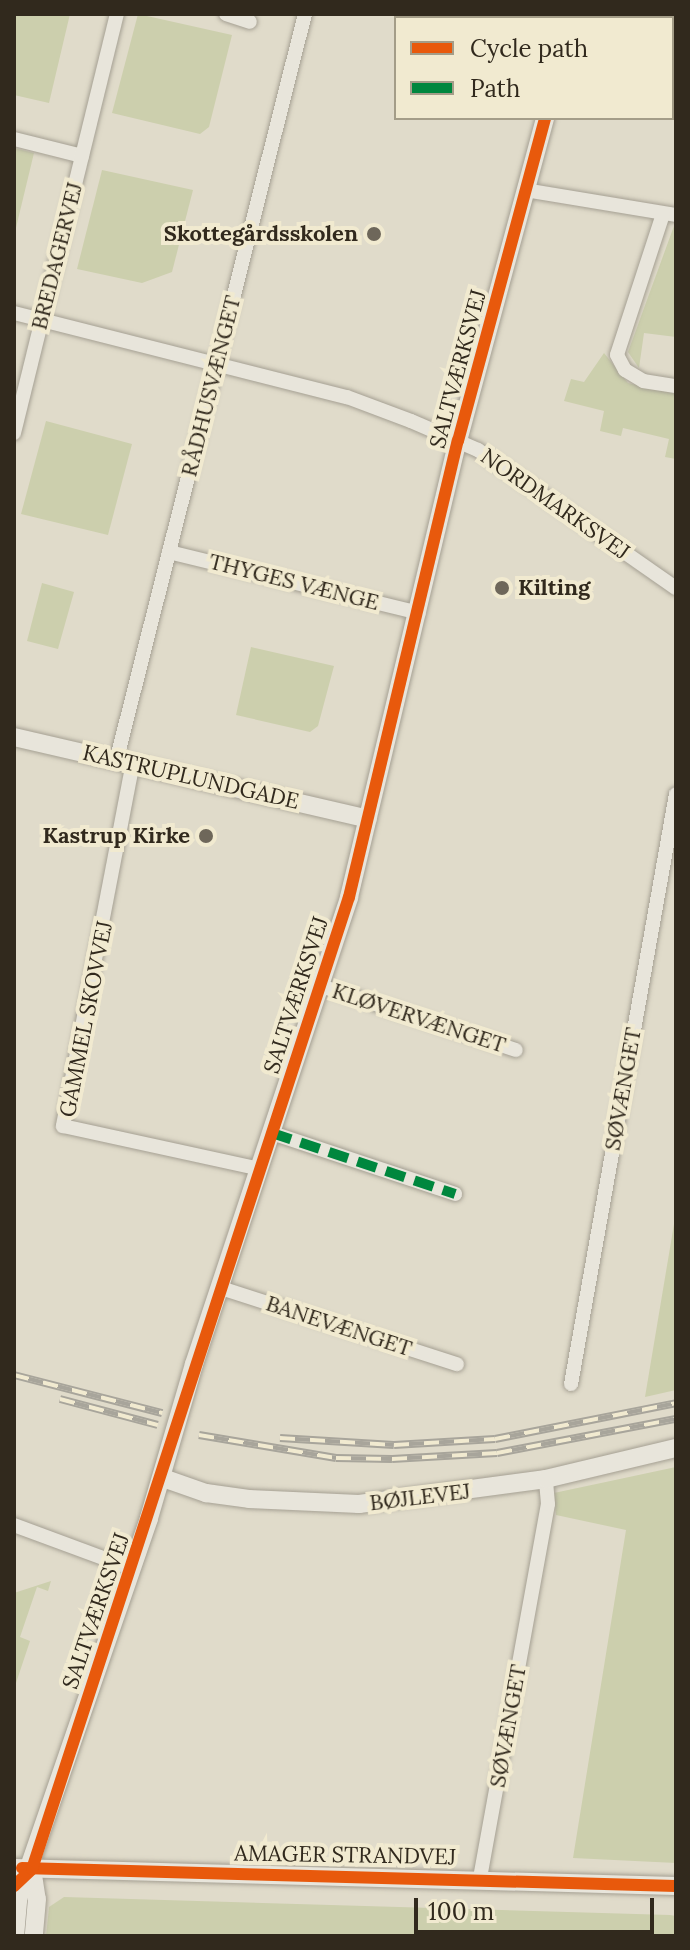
<!DOCTYPE html>
<meta charset="utf-8">
<style>
body{margin:0}
#map{position:relative;width:690px;height:1950px;overflow:hidden;background:#e0dbca;font-family:Lora,serif}
div>[style]{position:absolute}
.green>*{inset:0;background:#cccfad}
.roads{filter:drop-shadow(0 0 2px #a5a093) drop-shadow(0 0 2px #a5a093)}
.minor>*{height:14px;margin:-7px;padding:0 7px;transform-origin:7px;border-radius:7px;background:#e8e5db}
.tertiary>*{height:18px;margin:-9px;padding:0 9px;transform-origin:9px;border-radius:9px;background:#e8e5db}
.rail>*{height:8px;margin-top:-4px;transform-origin:0;background:repeating-linear-gradient(90deg,#f1ead0 0 15px,#a8a59b 0 30px);box-sizing:border-box;border-block:2px solid #a8a59b}
.quiet>*{height:10px;margin-top:-5px;transform-origin:0;background:repeating-linear-gradient(90deg,#00873e 0 20px,transparent 0 30px)}
.cycleway>*{height:12px;margin:-6px;padding:0 6px;transform-origin:6px;border-radius:6px;background:#e8590c}
.dots>*{width:22px;height:22px;translate:-50% -50%;box-sizing:border-box;border:4px solid #f1ead0;border-radius:50%}
span{translate:-50% -50%;white-space:nowrap;text-align:center;line-height:1.15;-webkit-text-stroke:8px #f1ead0;paint-order:stroke}
.poi-label{font-size:22px;color:#31291d;font-weight:700}
.right{translate:-100% -50%;text-align:right}
.left{translate:0 -50%;text-align:left}
.street-label{font-size:22px;color:#31291d}
.frame{position:absolute;inset:0;border:16px solid #31291d;pointer-events:none}
.legend{position:absolute;left:394px;top:16px;width:280px;height:104px;box-sizing:border-box;background:#f1ead0;border:2px solid #a49d88;margin:0;padding:10px 14px;list-style:none;font-size:24px;color:#31291d}
.legend li{display:flex;align-items:center;gap:16px;height:40px}
.legend b{width:40px;border:2px solid #a49d88}
.scale{position:absolute;left:414px;top:1898px;width:240px;height:36px;box-sizing:border-box;border:4px solid #31291d;border-top:0;padding-left:10px;font-size:24px;line-height:28px;white-space:nowrap;color:#31291d;-webkit-text-stroke:6px #f1ead0;paint-order:stroke}
</style>
<div id="map">
<div class="green">
<div style="clip-path:polygon(14px 14px,70px 14px,49px 103px,14px 95px)"></div>
<div style="clip-path:polygon(138px 14px,232px 35px,209px 127px,200px 134px,112px 113px)"></div>
<div style="clip-path:polygon(14px 148px,34px 153px,14px 236px)"></div>
<div style="clip-path:polygon(102px 170px,193px 190px,172px 272px,142px 283px,77px 269px)"></div>
<div style="clip-path:polygon(674px 226px,676px 337px,644px 333px,639px 368px,628px 352px)"></div>
<div style="clip-path:polygon(604px 353px,628px 383px,676px 394px,676px 459px,665px 457px,669px 439px,623px 428px,621px 436px,600px 431px,604px 411px,564px 401px,571px 379px,584px 382px)"></div>
<div style="clip-path:polygon(46px 421px,132px 444px,108px 535px,21px 514px)"></div>
<div style="clip-path:polygon(42px 583px,74px 592px,58px 649px,27px 641px)"></div>
<div style="clip-path:polygon(251px 647px,334px 666px,318px 726px,310px 732px,236px 715px)"></div>
<div style="clip-path:polygon(676px 1212px,676px 1390px,645px 1397px)"></div>
<div style="clip-path:polygon(676px 1467px,676px 1863px,573px 1858px,626px 1530px,556px 1515px,554px 1493px)"></div>
<div style="clip-path:polygon(51px 1581px,48px 1591px,37px 1587px,20px 1637px,30px 1641px,14px 1689px,14px 1593px)"></div>
<div style="clip-path:polygon(64px 1897px,670px 1915px,676px 1916px,676px 1936px,46px 1936px,49px 1907px)"></div>
</div>
<div class="roads">
<div class="minor">
<div style="left:226px;top:14px;width:25px;rotate:18deg"></div>
<div style="left:14px;top:139px;width:70px;rotate:14deg"></div>
<div style="left:525px;top:190px;width:153px;rotate:9.4deg"></div>
<div style="left:663px;top:214px;width:148px;rotate:108.1deg"></div>
<div style="left:617px;top:355px;width:17px;rotate:62deg"></div>
<div style="left:625px;top:370px;width:21px;rotate:31deg"></div>
<div style="left:643px;top:381px;width:33px;rotate:9deg"></div>
<div style="left:14px;top:313px;width:343px;rotate:14.2deg"></div>
<div style="left:347px;top:397px;width:68px;rotate:20.6deg"></div>
<div style="left:411px;top:421px;width:73px;rotate:23.4deg"></div>
<div style="left:478px;top:450px;width:241px;rotate:34.9deg"></div>
<div style="left:14px;top:433px;width:431px;rotate:-76.2deg"></div>
<div style="left:169px;top:552px;width:257px;rotate:13.7deg"></div>
<div style="left:117px;top:758px;width:767px;rotate:-75.82deg"></div>
<div style="left:133px;top:762px;width:371px;rotate:100.9deg"></div>
<div style="left:63px;top:1126px;width:202px;rotate:12.3deg"></div>
<div style="left:321px;top:986px;width:205px;rotate:18.2deg"></div>
<div style="left:272px;top:1133px;width:193px;rotate:18.4deg"></div>
<div style="left:221px;top:1288px;width:248px;rotate:17.9deg"></div>
<div style="left:571px;top:1384px;width:599px;rotate:-79.91deg"></div>
<div style="left:14px;top:1525px;width:124px;rotate:20.3deg"></div>
<div style="left:480px;top:1878px;width:380px;rotate:-79.7deg"></div>
<div style="left:548px;top:1504px;width:25px;rotate:-95deg"></div>
</div>
<div class="tertiary">
<div style="left:491px;top:14px;width:12px;rotate:20deg"></div>
<div style="left:574px;top:18px;width:4px;rotate:-90deg"></div>
<div style="left:587px;top:18px;width:5px;rotate:-53deg"></div>
<div style="left:672px;top:72px;width:4px;rotate:14deg"></div>
<div style="left:14px;top:737px;width:363px;rotate:13deg"></div>
<div style="left:163px;top:1478px;width:46px;rotate:19.2deg"></div>
<div style="left:206px;top:1493px;width:43px;rotate:7.9deg"></div>
<div style="left:249px;top:1499px;width:110px;rotate:2.6deg"></div>
<div style="left:359px;top:1504px;width:189px;rotate:-7.6deg"></div>
<div style="left:546px;top:1479px;width:134px;rotate:-13.4deg"></div>
<div style="left:14px;top:1868px;width:662px;rotate:1.56deg"></div>
<div style="left:32px;top:1869px;width:30px;rotate:81deg"></div>
<div style="left:37px;top:1899px;width:37px;rotate:95deg"></div>
<div style="left:15px;top:1936px;width:37px;rotate:-85deg"></div>
<div style="left:18px;top:1899px;width:403px;rotate:-71deg"></div>
<div style="left:149px;top:1518px;width:160px;rotate:-73.7deg"></div>
<div style="left:194px;top:1364px;width:492px;rotate:-71.6deg"></div>
<div style="left:349px;top:897px;width:469px;rotate:-76.6deg"></div>
<div style="left:458px;top:441px;width:335px;rotate:-74.9deg"></div>
</div>
</div>
<div class="rail">
<div style="left:14px;top:1375px;width:153px;rotate:14.4deg"></div>
<div style="left:60px;top:1399px;width:101px;rotate:14.9deg"></div>
<div style="left:199px;top:1435px;width:139px;rotate:9.5deg"></div>
<div style="left:336px;top:1458px;width:56px;rotate:1deg"></div>
<div style="left:392px;top:1459px;width:105px;rotate:-3.3deg"></div>
<div style="left:497px;top:1453px;width:182px;rotate:-10.8deg"></div>
<div style="left:280px;top:1438px;width:114px;rotate:3.5deg"></div>
<div style="left:394px;top:1445px;width:101px;rotate:-3.4deg"></div>
<div style="left:495px;top:1439px;width:185px;rotate:-11.2deg"></div>
</div>
<div class="quiet">
<div style="left:272px;top:1133px;width:193px;rotate:18.4deg"></div>
</div>
<div class="cycleway">
<div style="left:22px;top:1868px;width:654px;rotate:1.58deg"></div>
<div style="left:14px;top:1886px;width:25px;rotate:-43deg"></div>
<div style="left:32px;top:1869px;width:1022px;rotate:-71.94deg"></div>
<div style="left:349px;top:897px;width:469px;rotate:-76.6deg"></div>
<div style="left:458px;top:441px;width:335px;rotate:-74.9deg"></div>
</div>
<div class="dots">
<div style="left:374px;top:234px;background:#6e675a"></div>
<div style="left:502px;top:588px;background:#6e675a"></div>
<div style="left:206px;top:836px;background:#6e675a"></div>
</div>
<div class="poi-label">
<span class="right" style="left:358px;top:234px">Skottegårdsskolen</span>
<span class="left" style="left:518px;top:588px">Kilting</span>
<span class="right" style="left:190px;top:836px">Kastrup Kirke</span>
</div>
<div class="street-label">
<span style="left:57px;top:256px;rotate:-76deg">BREDAGERVEJ</span>
<span style="left:458px;top:369px;rotate:-75deg">SALTVÆRKSVEJ</span>
<span style="left:211px;top:386px;rotate:-76deg">RÅDHUSVÆNGET</span>
<span style="left:555px;top:504px;rotate:35deg">NORDMARKSVEJ</span>
<span style="left:294px;top:582px;rotate:14deg">THYGES VÆNGE</span>
<span style="left:191px;top:777px;rotate:13deg">KASTRUPLUNDGADE</span>
<span style="left:296px;top:995px;rotate:-72deg">SALTVÆRKSVEJ</span>
<span style="left:419px;top:1018px;rotate:18deg">KLØVERVÆNGET</span>
<span style="left:86px;top:1019px;rotate:-79deg">GAMMEL SKOVVEJ</span>
<span style="left:623px;top:1089px;rotate:-80deg">SØVÆNGET</span>
<span style="left:339px;top:1326px;rotate:18deg">BANEVÆNGET</span>
<span style="left:420px;top:1497px;rotate:-7deg">BØJLEVEJ</span>
<span style="left:96px;top:1611px;rotate:-71deg">SALTVÆRKSVEJ</span>
<span style="left:508px;top:1726px;rotate:-80deg">SØVÆNGET</span>
<span style="left:345px;top:1855px;rotate:1deg">AMAGER STRANDVEJ</span>
</div>
<div class="frame"></div>
<ul class="legend">
<li><b style="height:10px;background:#e8590c"></b>Cycle path</li>
<li><b style="height:10px;background:#00873e"></b>Path</li>
</ul>
<div class="scale">100 m</div>
</div>
